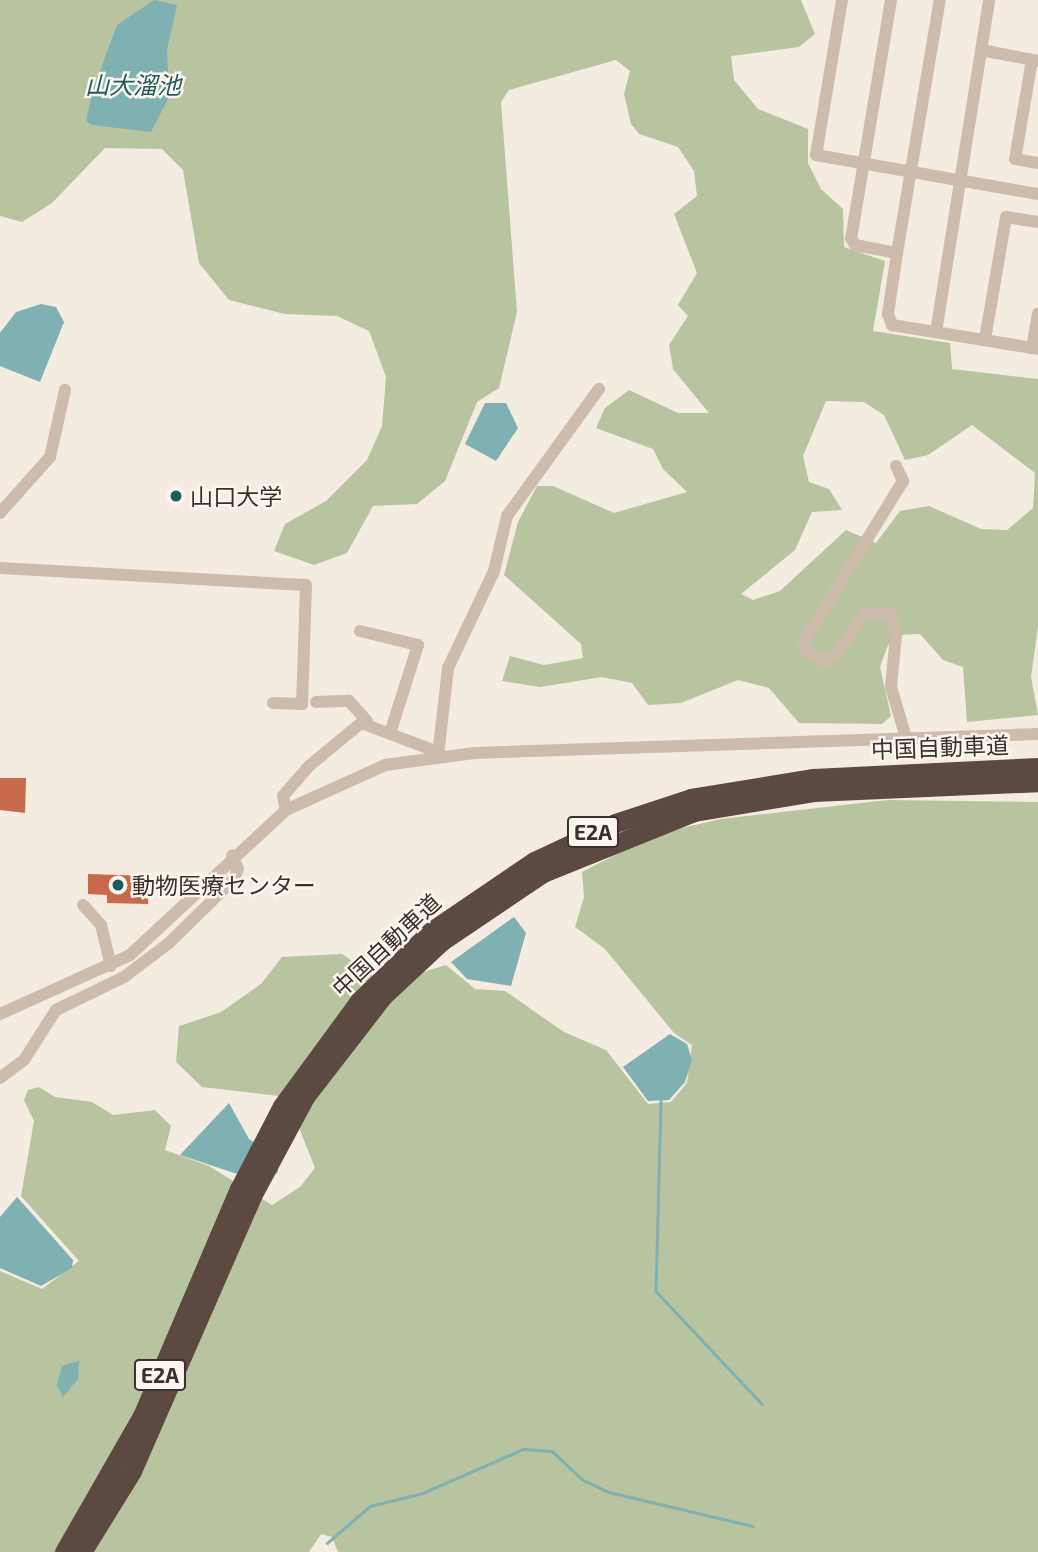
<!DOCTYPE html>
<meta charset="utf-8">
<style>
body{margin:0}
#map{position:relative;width:1038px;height:1552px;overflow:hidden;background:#f4ebe1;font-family:"Exo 2","Noto Sans JP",sans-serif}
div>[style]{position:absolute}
.green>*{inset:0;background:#b8c4a0}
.water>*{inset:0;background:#7fb0b2}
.stream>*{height:2.5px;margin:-1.25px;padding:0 1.25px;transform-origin:1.25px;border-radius:1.25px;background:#7fb0b2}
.building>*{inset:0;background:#c8694b}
.minor>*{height:12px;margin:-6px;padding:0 6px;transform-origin:6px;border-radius:6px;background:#cdbbac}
.highway>*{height:19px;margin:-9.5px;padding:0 9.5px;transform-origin:9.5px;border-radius:9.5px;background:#5c4a42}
.dots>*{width:19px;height:19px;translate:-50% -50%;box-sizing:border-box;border:4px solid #fbf5ee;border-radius:50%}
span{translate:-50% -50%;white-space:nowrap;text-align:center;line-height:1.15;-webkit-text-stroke:5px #fbf5ee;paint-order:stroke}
.shield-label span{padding:2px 5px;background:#fbf5ee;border:2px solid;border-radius:5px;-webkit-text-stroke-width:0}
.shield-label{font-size:21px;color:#3b302b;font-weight:700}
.poi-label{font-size:23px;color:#3b302b}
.left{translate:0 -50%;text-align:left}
.street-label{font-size:23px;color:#3b302b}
.water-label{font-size:24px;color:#1f5a5e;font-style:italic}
</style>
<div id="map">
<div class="green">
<div style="clip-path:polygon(evenodd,0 0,801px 0,815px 34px,799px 47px,731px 56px,734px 80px,758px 109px,808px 129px,808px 163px,821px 189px,843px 209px,844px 247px,885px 261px,873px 331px,950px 343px,952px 369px,1038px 379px,1038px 626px,1031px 677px,1038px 715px,967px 722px,963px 667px,943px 660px,920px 634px,898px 635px,888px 645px,880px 667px,891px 716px,882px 724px,799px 723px,769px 688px,738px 680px,681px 703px,648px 705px,632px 683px,602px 677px,540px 687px,502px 681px,510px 656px,544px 665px,583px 658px,581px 644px,504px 575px,518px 522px,537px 486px,553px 486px,614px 513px,687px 492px,663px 469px,653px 449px,596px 428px,605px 408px,629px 390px,678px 413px,709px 413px,673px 369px,669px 345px,688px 316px,678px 305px,697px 273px,674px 214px,697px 196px,694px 171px,678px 147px,639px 134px,631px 124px,624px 94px,630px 71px,616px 60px,509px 90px,501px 102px,517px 312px,499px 388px,477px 402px,445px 481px,417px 504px,373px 506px,347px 553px,314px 565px,274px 551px,285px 524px,326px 501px,367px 460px,382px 426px,386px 377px,369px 331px,337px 316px,285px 314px,229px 300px,199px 263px,183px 170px,162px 149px,105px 148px,52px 203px,22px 222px,0 216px,0 0,826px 401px,864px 402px,884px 415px,905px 460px,928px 455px,972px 425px,1035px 473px,1033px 508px,1007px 530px,981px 529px,929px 506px,900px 511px,876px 543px,846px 530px,780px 591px,753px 600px,741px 594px,795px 550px,812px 512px,842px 510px,829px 489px,809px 482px,803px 456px,826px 401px)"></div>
<div style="clip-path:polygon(888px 800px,1038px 802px,1038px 1552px,338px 1552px,332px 1537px,321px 1534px,309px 1552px,0 1552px,0 1271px,42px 1289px,79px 1261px,21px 1196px,34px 1121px,24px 1100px,28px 1090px,39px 1087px,55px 1097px,92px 1102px,113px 1115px,155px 1110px,171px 1126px,165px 1150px,209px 1166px,272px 1205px,300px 1187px,315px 1168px,287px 1097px,202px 1087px,176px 1062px,179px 1026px,221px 1012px,261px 984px,282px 957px,342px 954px,384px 984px,446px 965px,475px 989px,505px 991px,564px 1032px,606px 1050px,648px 1104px,671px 1102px,687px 1083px,692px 1045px,674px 1033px,605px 949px,575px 927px,584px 897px,582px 872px,656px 834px,721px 819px)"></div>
</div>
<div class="water">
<div style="clip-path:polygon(154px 0,177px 5px,167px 50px,169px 97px,151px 132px,92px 125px,86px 121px,93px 90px,117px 25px)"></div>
<div style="clip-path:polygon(41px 304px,56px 307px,64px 322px,40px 382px,0 366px,0 333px,16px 312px)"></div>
<div style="clip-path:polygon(485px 403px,506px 403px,518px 428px,496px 461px,465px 444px)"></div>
<div style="clip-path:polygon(514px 917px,526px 933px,511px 986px,467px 979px,451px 962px)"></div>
<div style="clip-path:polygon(670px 1034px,687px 1044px,692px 1060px,685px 1082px,669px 1100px,648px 1101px,623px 1067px)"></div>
<div style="clip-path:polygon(229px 1103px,249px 1139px,277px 1156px,278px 1172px,264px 1183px,180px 1155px)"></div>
<div style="clip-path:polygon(17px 1197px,73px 1260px,72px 1268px,41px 1286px,0 1268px,0 1217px)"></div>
<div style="clip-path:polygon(79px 1361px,78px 1379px,63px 1397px,57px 1385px,62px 1366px)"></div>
</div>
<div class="stream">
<div style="left:661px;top:1101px;width:190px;rotate:91.5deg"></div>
<div style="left:656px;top:1291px;width:155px;rotate:46.8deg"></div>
<div style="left:327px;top:1543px;width:57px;rotate:-40.7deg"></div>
<div style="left:370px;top:1506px;width:55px;rotate:-13.8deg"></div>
<div style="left:423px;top:1493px;width:109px;rotate:-23.7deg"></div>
<div style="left:523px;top:1449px;width:29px;rotate:4deg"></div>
<div style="left:552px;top:1451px;width:42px;rotate:43.1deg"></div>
<div style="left:583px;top:1480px;width:29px;rotate:25deg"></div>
<div style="left:609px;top:1492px;width:148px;rotate:13.3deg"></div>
</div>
<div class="building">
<div style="clip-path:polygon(0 778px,26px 778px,25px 813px,0 810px)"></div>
<div style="clip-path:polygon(88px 874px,149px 876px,148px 904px,107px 903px,107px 895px,88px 894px)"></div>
</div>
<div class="minor">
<div style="left:842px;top:0;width:157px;rotate:99.5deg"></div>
<div style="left:816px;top:155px;width:225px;rotate:10deg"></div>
<div style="left:891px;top:0;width:241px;rotate:99.5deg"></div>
<div style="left:851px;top:238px;width:8px;rotate:60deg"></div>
<div style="left:855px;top:245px;width:43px;rotate:10.8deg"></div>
<div style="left:897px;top:253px;width:62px;rotate:98.4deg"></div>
<div style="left:888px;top:314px;width:12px;rotate:70deg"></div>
<div style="left:892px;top:325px;width:148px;rotate:9.3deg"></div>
<div style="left:981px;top:50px;width:58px;rotate:10.9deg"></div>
<div style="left:1032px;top:60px;width:100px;rotate:99.7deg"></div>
<div style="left:1015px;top:159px;width:23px;rotate:10deg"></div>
<div style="left:897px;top:253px;width:257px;rotate:-80.4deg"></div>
<div style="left:936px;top:332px;width:336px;rotate:-80.9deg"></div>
<div style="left:985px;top:339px;width:124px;rotate:-80.2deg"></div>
<div style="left:1006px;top:217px;width:32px;rotate:9deg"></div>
<div style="left:1032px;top:348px;width:35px;rotate:-80deg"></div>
<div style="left:896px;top:466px;width:17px;rotate:65deg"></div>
<div style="left:903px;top:481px;width:189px;rotate:121.6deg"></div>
<div style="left:804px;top:642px;width:9px;rotate:77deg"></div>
<div style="left:806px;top:651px;width:21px;rotate:29deg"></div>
<div style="left:824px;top:661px;width:12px;rotate:-24deg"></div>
<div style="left:835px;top:656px;width:51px;rotate:-55.4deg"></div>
<div style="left:864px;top:614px;width:26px;rotate:-2deg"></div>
<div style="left:890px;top:613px;width:23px;rotate:75deg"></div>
<div style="left:896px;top:635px;width:52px;rotate:95.5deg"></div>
<div style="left:891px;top:687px;width:56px;rotate:73.5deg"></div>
<div style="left:0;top:513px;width:75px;rotate:-48.2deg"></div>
<div style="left:50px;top:457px;width:69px;rotate:-77.4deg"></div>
<div style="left:0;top:568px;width:306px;rotate:3.2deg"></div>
<div style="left:306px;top:585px;width:119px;rotate:91.9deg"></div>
<div style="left:302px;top:704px;width:29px;rotate:-178deg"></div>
<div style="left:360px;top:631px;width:60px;rotate:13.6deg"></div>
<div style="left:418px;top:645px;width:89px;rotate:107.6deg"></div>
<div style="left:316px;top:702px;width:33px;rotate:-2deg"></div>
<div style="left:349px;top:701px;width:27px;rotate:48deg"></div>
<div style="left:438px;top:755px;width:88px;rotate:-83.4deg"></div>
<div style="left:448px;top:668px;width:107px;rotate:-64.6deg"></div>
<div style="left:494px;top:571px;width:57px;rotate:-76.7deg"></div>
<div style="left:507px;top:516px;width:157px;rotate:-54.1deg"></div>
<div style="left:286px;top:810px;width:14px;rotate:-102deg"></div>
<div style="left:283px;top:796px;width:40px;rotate:-49deg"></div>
<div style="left:309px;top:766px;width:67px;rotate:-39.6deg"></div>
<div style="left:361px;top:723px;width:82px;rotate:20.6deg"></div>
<div style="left:83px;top:905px;width:27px;rotate:48deg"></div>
<div style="left:101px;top:925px;width:42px;rotate:76.3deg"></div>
<div style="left:0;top:1014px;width:143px;rotate:-24.4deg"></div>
<div style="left:130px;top:955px;width:213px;rotate:-42.9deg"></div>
<div style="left:286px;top:810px;width:109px;rotate:-24.4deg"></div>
<div style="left:385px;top:765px;width:90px;rotate:-7.7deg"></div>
<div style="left:474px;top:753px;width:564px;rotate:-1.93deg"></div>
<div style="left:0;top:1078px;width:30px;rotate:-37deg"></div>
<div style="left:24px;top:1060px;width:59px;rotate:-57.4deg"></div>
<div style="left:56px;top:1010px;width:76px;rotate:-25.9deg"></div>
<div style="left:124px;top:977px;width:56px;rotate:-37.1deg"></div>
<div style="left:169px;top:943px;width:90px;rotate:-44.5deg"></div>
<div style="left:233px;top:880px;width:12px;rotate:-66deg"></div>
<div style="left:238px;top:869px;width:15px;rotate:-113deg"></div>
</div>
<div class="highway">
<div style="left:64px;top:1552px;width:157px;rotate:-60.2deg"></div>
<div style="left:142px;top:1416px;width:247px;rotate:-66.9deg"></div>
<div style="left:239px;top:1189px;width:93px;rotate:-62.6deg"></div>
<div style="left:282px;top:1106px;width:130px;rotate:-53.7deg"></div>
<div style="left:359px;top:1001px;width:100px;rotate:-44.2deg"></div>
<div style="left:431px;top:931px;width:125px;rotate:-34.2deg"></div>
<div style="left:534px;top:861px;width:89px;rotate:-25.1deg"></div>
<div style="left:615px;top:823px;width:80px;rotate:-18.2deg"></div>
<div style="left:691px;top:798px;width:124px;rotate:-9.3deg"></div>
<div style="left:813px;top:778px;width:225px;rotate:-2.8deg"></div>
<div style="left:82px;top:1552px;width:95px;rotate:-58.3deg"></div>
<div style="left:132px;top:1471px;width:300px;rotate:-66.4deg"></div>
<div style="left:252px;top:1196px;width:112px;rotate:-61.8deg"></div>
<div style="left:305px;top:1097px;width:128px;rotate:-52.3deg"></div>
<div style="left:383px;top:996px;width:81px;rotate:-43deg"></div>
<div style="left:442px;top:941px;width:122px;rotate:-34deg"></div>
<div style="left:543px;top:873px;width:163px;rotate:-22deg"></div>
<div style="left:694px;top:812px;width:121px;rotate:-9.5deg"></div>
<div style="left:813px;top:792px;width:225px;rotate:-2.5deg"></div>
</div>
<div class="dots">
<div style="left:176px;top:496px;background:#1f5a5e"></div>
<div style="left:118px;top:885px;background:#1f5a5e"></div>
</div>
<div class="shield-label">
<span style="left:593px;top:832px">E2A</span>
<span style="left:160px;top:1375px">E2A</span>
</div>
<div class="poi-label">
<span class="left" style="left:190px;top:496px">山口大学</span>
<span class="left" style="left:132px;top:885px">動物医療センター</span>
</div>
<div class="street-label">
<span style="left:940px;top:747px;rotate:-2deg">中国自動車道</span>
<span style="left:386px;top:945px;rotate:-43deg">中国自動車道</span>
</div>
<div class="water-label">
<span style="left:133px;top:85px">山大溜池</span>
</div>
</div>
